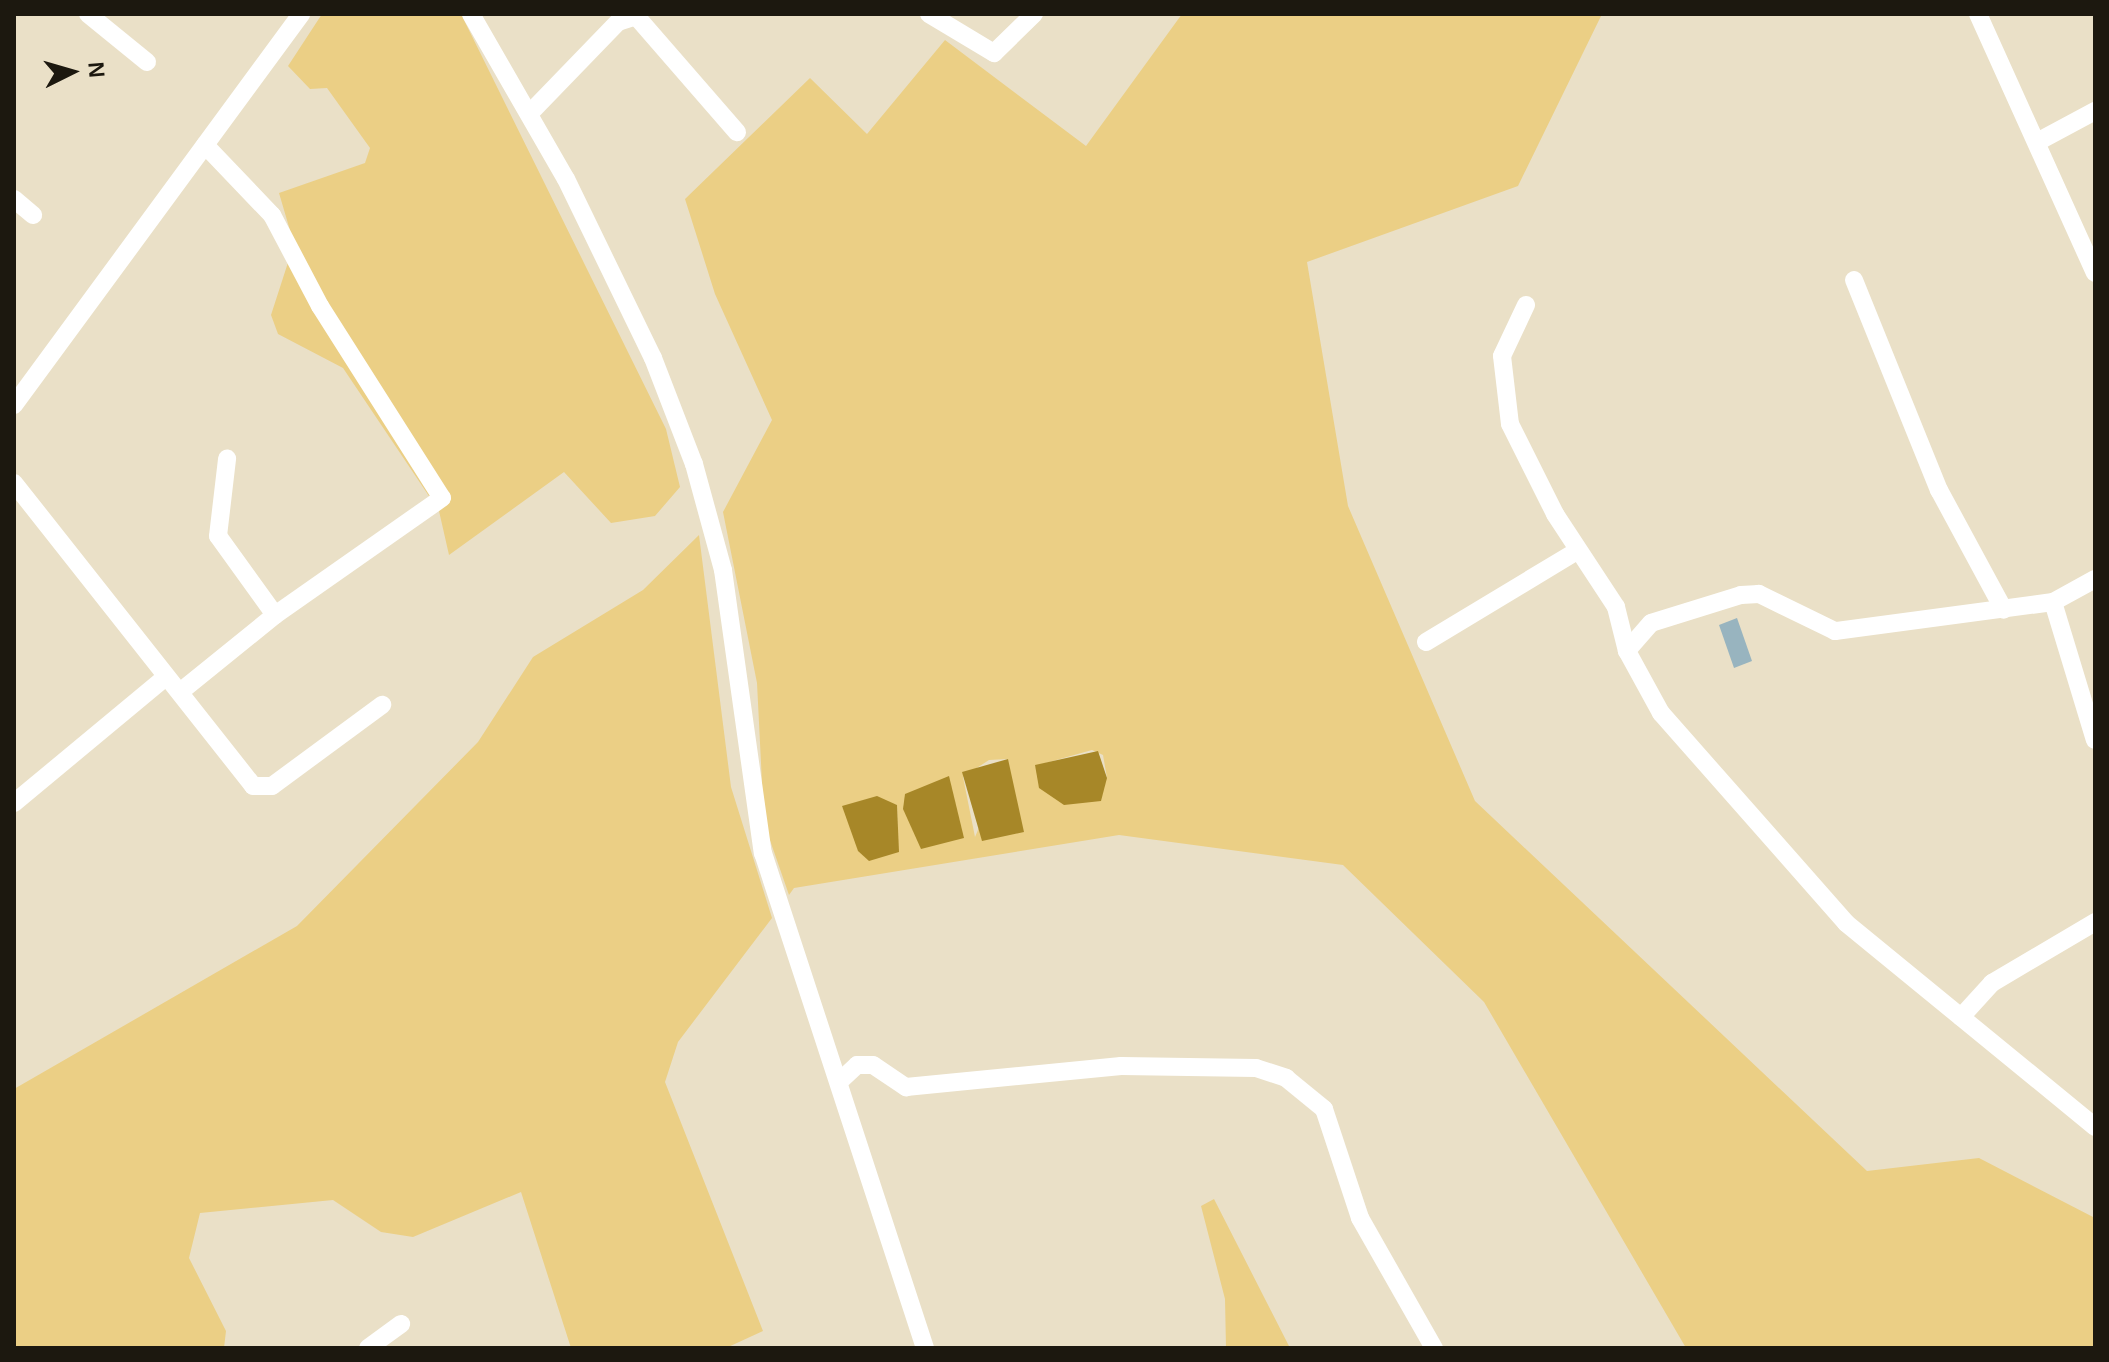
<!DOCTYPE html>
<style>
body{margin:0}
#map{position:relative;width:2109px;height:1362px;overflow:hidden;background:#eae0c7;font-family:Helvetica,sans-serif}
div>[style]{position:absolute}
.green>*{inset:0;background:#ebcf85}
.water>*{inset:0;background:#a78728}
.building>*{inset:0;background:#98b4bf}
.minor>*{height:18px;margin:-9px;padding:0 9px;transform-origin:9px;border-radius:9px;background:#fff}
span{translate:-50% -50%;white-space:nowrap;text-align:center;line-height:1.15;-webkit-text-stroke:7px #eae0c7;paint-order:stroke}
.frame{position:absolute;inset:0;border:16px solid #1c180f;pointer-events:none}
.north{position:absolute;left:32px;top:32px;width:80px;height:80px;-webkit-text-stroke:6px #eae0c7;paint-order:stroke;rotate:85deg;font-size:22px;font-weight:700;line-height:32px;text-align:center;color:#1c180f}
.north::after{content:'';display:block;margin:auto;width:28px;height:36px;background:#1c180f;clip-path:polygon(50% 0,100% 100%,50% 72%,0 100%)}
</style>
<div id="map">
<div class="green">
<div style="clip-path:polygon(322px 14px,461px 14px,666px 429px,680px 487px,655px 516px,611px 523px,564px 472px,449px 555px,439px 511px,343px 368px,278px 334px,271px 315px,294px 244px,279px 193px,365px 163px,370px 148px,327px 88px,310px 89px,288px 66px)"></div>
<div style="clip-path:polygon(evenodd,1182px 14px,1602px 14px,1518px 186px,1307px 262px,1348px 506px,1475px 801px,1867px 1171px,1979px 1158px,2095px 1218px,2095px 1348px,1686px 1348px,1484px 1002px,1343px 865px,1119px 835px,794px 888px,789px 895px,764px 823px,757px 683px,723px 512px,772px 420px,715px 294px,685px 199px,810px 78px,867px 134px,945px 40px,1086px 146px,1182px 14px,1092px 750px,1103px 755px,1107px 778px,1035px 766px,1092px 750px,1182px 14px,1008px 759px,975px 837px,963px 777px,989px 760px,1008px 759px,1182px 14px,868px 799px,897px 805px,898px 852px,842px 807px,868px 799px)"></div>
<div style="clip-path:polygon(699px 535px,731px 787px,772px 918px,678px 1042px,665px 1082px,763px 1331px,726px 1348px,571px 1348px,521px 1192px,413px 1237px,381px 1232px,333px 1200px,200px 1213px,189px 1258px,226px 1331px,224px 1348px,14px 1348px,14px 1089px,297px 926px,478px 742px,533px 657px,643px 590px)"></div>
<div style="clip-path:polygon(1214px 1199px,1290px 1348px,1226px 1348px,1225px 1299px,1201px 1206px)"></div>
</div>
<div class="water">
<div style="clip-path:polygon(1098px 751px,1107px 778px,1101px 801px,1064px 805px,1039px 788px,1035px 765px)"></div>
<div style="clip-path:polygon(1008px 759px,1024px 832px,982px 841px,962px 772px)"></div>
<div style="clip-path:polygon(949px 776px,964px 838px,921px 849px,903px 809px,905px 794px)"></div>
<div style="clip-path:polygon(877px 796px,897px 805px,899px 852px,869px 861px,858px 851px,842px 806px)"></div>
</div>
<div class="building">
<div style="clip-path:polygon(1737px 618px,1752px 661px,1734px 668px,1719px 625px)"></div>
</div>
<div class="minor">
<div style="left:88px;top:14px;width:76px;rotate:39.1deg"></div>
<div style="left:471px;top:14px;width:190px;rotate:60.1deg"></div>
<div style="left:566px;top:179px;width:199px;rotate:64.1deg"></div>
<div style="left:653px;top:358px;width:114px;rotate:68.9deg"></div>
<div style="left:694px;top:464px;width:110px;rotate:74.7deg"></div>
<div style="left:723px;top:570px;width:286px;rotate:82deg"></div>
<div style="left:763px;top:853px;width:521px;rotate:71.88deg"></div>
<div style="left:929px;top:14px;width:76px;rotate:31deg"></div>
<div style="left:994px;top:53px;width:56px;rotate:-44.3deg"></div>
<div style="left:1978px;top:14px;width:284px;rotate:65.7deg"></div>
<div style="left:530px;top:113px;width:127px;rotate:-46deg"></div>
<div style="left:618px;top:22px;width:19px;rotate:-18deg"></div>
<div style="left:636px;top:16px;width:154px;rotate:49deg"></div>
<div style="left:2039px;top:141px;width:64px;rotate:-28.2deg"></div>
<div style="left:205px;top:145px;width:97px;rotate:46.3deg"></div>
<div style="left:272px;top:215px;width:103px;rotate:62.2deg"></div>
<div style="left:320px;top:306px;width:227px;rotate:57.6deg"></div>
<div style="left:442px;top:498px;width:204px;rotate:145deg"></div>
<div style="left:14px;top:199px;width:25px;rotate:40deg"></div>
<div style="left:1854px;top:280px;width:227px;rotate:68deg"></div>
<div style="left:1939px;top:490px;width:136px;rotate:61.6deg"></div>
<div style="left:1526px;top:305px;width:56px;rotate:115.2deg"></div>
<div style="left:1502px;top:356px;width:68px;rotate:83.3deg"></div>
<div style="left:1510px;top:424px;width:101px;rotate:63.4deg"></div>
<div style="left:1555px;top:514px;width:111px;rotate:56.7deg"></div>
<div style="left:1616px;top:607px;width:45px;rotate:76deg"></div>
<div style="left:14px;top:405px;width:485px;rotate:-53.7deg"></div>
<div style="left:14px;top:483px;width:386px;rotate:51.7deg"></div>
<div style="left:253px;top:786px;width:19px"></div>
<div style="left:272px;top:786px;width:137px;rotate:-36.4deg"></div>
<div style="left:2095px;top:579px;width:48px;rotate:151.3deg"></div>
<div style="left:2053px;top:602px;width:220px;rotate:172.4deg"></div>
<div style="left:1835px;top:631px;width:85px;rotate:-154deg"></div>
<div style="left:1759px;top:594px;width:18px;rotate:177deg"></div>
<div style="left:1741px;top:595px;width:94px;rotate:162.7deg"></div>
<div style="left:1651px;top:623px;width:37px;rotate:131deg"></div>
<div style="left:1627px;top:651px;width:71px;rotate:61.3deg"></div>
<div style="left:1661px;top:713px;width:280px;rotate:48.6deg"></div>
<div style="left:1846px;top:923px;width:322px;rotate:39.3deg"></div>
<div style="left:2053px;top:602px;width:144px;rotate:73.1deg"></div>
<div style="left:1426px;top:642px;width:176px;rotate:-31.1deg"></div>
<div style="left:180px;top:692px;width:122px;rotate:-39deg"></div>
<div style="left:275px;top:615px;width:97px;rotate:-125.8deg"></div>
<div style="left:218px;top:536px;width:78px;rotate:-83.3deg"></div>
<div style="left:14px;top:803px;width:197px;rotate:-39.7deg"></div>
<div style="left:1961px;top:1017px;width:46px;rotate:-47.6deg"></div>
<div style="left:1992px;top:983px;width:120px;rotate:-30.6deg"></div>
<div style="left:841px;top:1080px;width:22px;rotate:-43deg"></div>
<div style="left:857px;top:1065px;width:16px"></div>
<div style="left:873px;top:1065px;width:40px;rotate:34deg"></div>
<div style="left:906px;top:1087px;width:216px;rotate:-5.6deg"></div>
<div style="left:1121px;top:1066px;width:135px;rotate:0.8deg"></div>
<div style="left:1256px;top:1068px;width:32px;rotate:18deg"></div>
<div style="left:1286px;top:1078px;width:49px;rotate:39.2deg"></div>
<div style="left:1324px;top:1109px;width:115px;rotate:71.7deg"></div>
<div style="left:1360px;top:1218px;width:150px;rotate:60.4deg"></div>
<div style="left:368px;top:1348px;width:41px;rotate:-36deg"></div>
</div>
<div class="frame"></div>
<div class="north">N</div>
</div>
